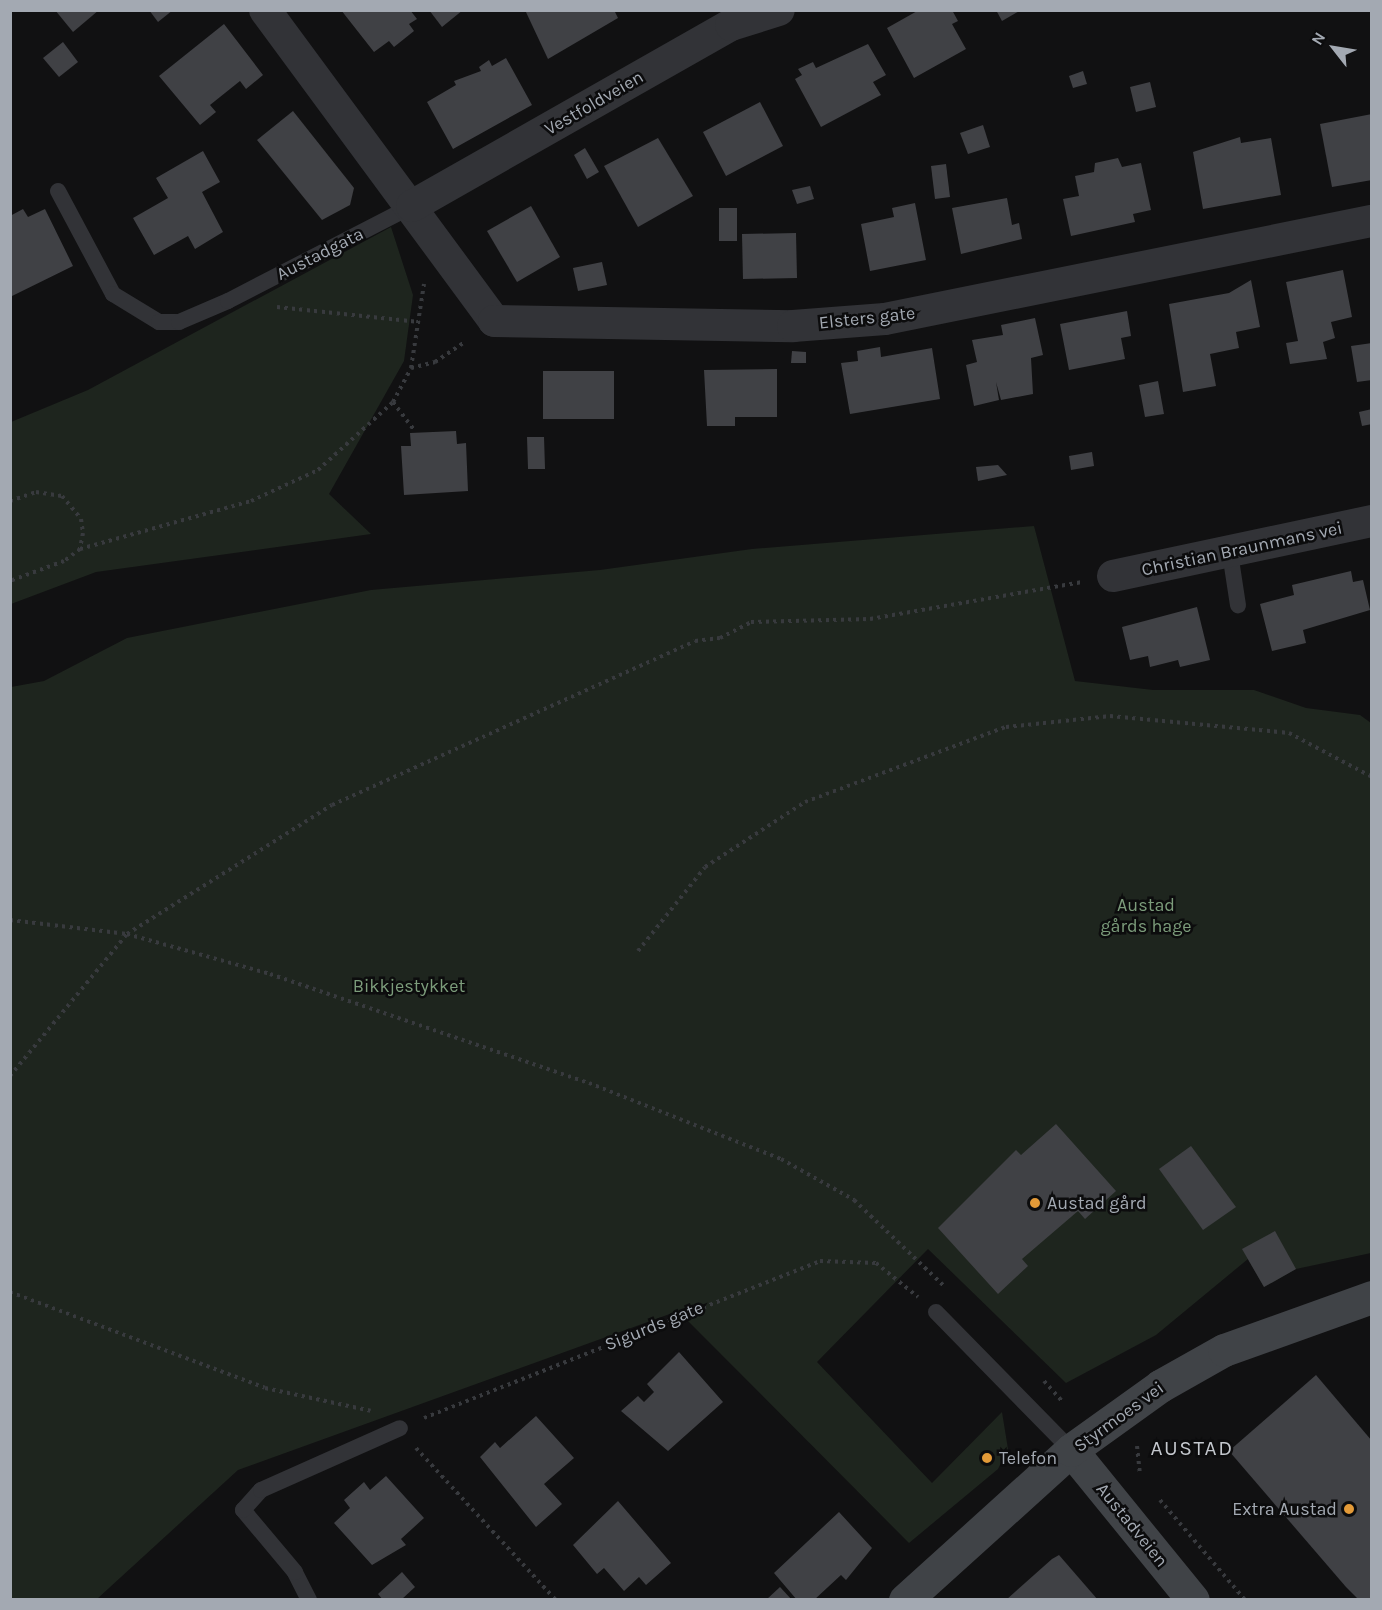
<!DOCTYPE html>
<meta charset="utf-8">
<style>
body{margin:0}
#map{position:relative;width:1382px;height:1610px;overflow:hidden;background:#111112;font-family:Karla,sans-serif}
div>[style]{position:absolute}
.green>*{inset:0;background:#1e251e}
.building>*{inset:0;background:#404145}
.path>*{height:4px;margin-top:-2px;transform-origin:0;background:repeating-linear-gradient(90deg,#383a3e 0 3px,transparent 0 7.5px)}
.service>*{height:16px;margin:-8px;padding:0 8px;transform-origin:8px;border-radius:8px;background:#323337}
.minor>*{height:32px;margin:-16px;padding:0 16px;transform-origin:16px;border-radius:16px;background:#323337}
.secondary>*{height:33px;margin:-16.5px;padding:0 16.5px;transform-origin:16.5px;border-radius:16.5px;background:#404347}
.dots>*{width:16px;height:16px;translate:-50% -50%;box-sizing:border-box;border:3px solid #0c0c0d;border-radius:50%}
span{translate:-50% -50%;white-space:nowrap;text-align:center;line-height:1.15;-webkit-text-stroke:5px #0c0c0d;paint-order:stroke}
.street-label{font-size:18px;color:#a3a9b2}
.park-label{font-size:18px;color:#7c9c7b}
.poi-label{font-size:18px;color:#a3a9b2}
.left{translate:0 -50%;text-align:left}
.right{translate:-100% -50%;text-align:right}
.quarter-label{font-size:21px;color:#c4c8ce;letter-spacing:1.5px}
.frame{position:absolute;inset:0;border:12px solid #a3a9b2;pointer-events:none}
.north{position:absolute;left:1304px;top:18px;width:60px;height:60px;-webkit-text-stroke:4px #0c0c0d;paint-order:stroke;rotate:301deg;font-size:16px;font-weight:700;line-height:24px;text-align:center;color:#a3a9b2}
.north::after{content:'';display:block;margin:auto;width:21px;height:27px;background:#a3a9b2;clip-path:polygon(50% 0,100% 100%,50% 72%,0 100%)}
</style>
<div id="map">
<div class="green">
<div style="clip-path:polygon(391px 227px,413px 295px,404px 361px,329px 494px,371px 534px,96px 572px,11px 604px,11px 422px,88px 390px)"></div>
<div style="clip-path:polygon(1034px 526px,1075px 681px,1153px 690px,1254px 690px,1306px 708px,1360px 715px,1371px 723px,1371px 1253px,1296px 1269px,1264px 1287px,1248px 1259px,1156px 1335px,1066px 1383px,928px 1249px,817px 1362px,932px 1483px,1002px 1412px,1008px 1449px,998px 1469px,909px 1543px,678px 1311px,238px 1470px,97px 1599px,11px 1600px,11px 687px,44px 681px,127px 638px,371px 590px,600px 570px,752px 549px)"></div>
</div>
<div class="building">
<div style="clip-path:polygon(55px 10px,99px 10px,73px 32px)"></div>
<div style="clip-path:polygon(149px 10px,173px 10px,158px 22px)"></div>
<div style="clip-path:polygon(341px 10px,410px 10px,417px 19px,409px 24px,414px 31px,394px 47px,389px 41px,374px 52px)"></div>
<div style="clip-path:polygon(429px 10px,463px 10px,442px 27px)"></div>
<div style="clip-path:polygon(525px 10px,614px 10px,618px 18px,548px 59px)"></div>
<div style="clip-path:polygon(919px 10px,952px 10px,958px 21px,952px 24px,966px 49px,914px 78px,887px 28px)"></div>
<div style="clip-path:polygon(996px 10px,1021px 10px,1002px 21px)"></div>
<div style="clip-path:polygon(224px 24px,263px 75px,246px 89px,240px 81px,210px 105px,216px 112px,200px 125px,159px 76px)"></div>
<div style="clip-path:polygon(63px 42px,78px 62px,59px 77px,43px 58px)"></div>
<div style="clip-path:polygon(868px 44px,886px 75px,873px 82px,881px 95px,821px 127px,795px 79px,802px 75px,798px 69px,813px 62px,816px 68px)"></div>
<div style="clip-path:polygon(506px 58px,532px 105px,453px 149px,427px 102px,456px 85px,454px 81px,481px 71px,479px 67px,489px 60px,492px 66px)"></div>
<div style="clip-path:polygon(1083px 71px,1087px 84px,1073px 88px,1069px 76px)"></div>
<div style="clip-path:polygon(1150px 82px,1156px 107px,1136px 112px,1130px 87px)"></div>
<div style="clip-path:polygon(760px 102px,783px 146px,726px 176px,703px 132px)"></div>
<div style="clip-path:polygon(293px 111px,354px 188px,350px 205px,322px 220px,257px 140px)"></div>
<div style="clip-path:polygon(1372px 114px,1372px 180px,1332px 187px,1320px 124px)"></div>
<div style="clip-path:polygon(983px 125px,990px 147px,968px 154px,960px 133px)"></div>
<div style="clip-path:polygon(1240px 137px,1241px 143px,1271px 138px,1281px 195px,1203px 209px,1193px 152px)"></div>
<div style="clip-path:polygon(658px 138px,693px 196px,638px 227px,604px 166px)"></div>
<div style="clip-path:polygon(585px 148px,599px 172px,587px 179px,574px 155px)"></div>
<div style="clip-path:polygon(203px 151px,220px 182px,202px 192px,223px 232px,195px 249px,188px 236px,154px 255px,133px 218px,168px 198px,156px 178px)"></div>
<div style="clip-path:polygon(1118px 158px,1122px 167px,1141px 163px,1151px 210px,1133px 214px,1135px 222px,1071px 236px,1063px 199px,1079px 196px,1075px 176px,1094px 172px,1095px 163px)"></div>
<div style="clip-path:polygon(946px 164px,950px 197px,935px 199px,931px 166px)"></div>
<div style="clip-path:polygon(810px 186px,814px 199px,797px 204px,792px 190px)"></div>
<div style="clip-path:polygon(1007px 198px,1012px 225px,1019px 223px,1022px 239px,961px 254px,952px 208px)"></div>
<div style="clip-path:polygon(915px 203px,926px 260px,870px 271px,861px 224px,894px 217px,892px 208px)"></div>
<div style="clip-path:polygon(531px 206px,560px 257px,517px 282px,487px 231px)"></div>
<div style="clip-path:polygon(719px 208px,737px 208px,737px 241px,719px 241px)"></div>
<div style="clip-path:polygon(23px 209px,28px 217px,45px 209px,73px 266px,10px 297px,10px 216px)"></div>
<div style="clip-path:polygon(796px 233px,797px 278px,743px 279px,742px 234px)"></div>
<div style="clip-path:polygon(602px 262px,607px 285px,578px 291px,573px 268px)"></div>
<div style="clip-path:polygon(1343px 270px,1352px 317px,1331px 322px,1335px 338px,1323px 342px,1327px 359px,1290px 364px,1286px 343px,1298px 341px,1286px 282px)"></div>
<div style="clip-path:polygon(1251px 280px,1260px 327px,1236px 332px,1239px 348px,1210px 354px,1216px 386px,1183px 392px,1169px 304px,1229px 293px)"></div>
<div style="clip-path:polygon(1127px 311px,1131px 336px,1121px 338px,1125px 359px,1069px 370px,1060px 324px)"></div>
<div style="clip-path:polygon(1035px 318px,1043px 355px,1031px 358px,1033px 394px,1001px 400px,996px 382px,999px 400px,974px 406px,966px 365px,977px 362px,972px 340px,1003px 335px,1001px 325px)"></div>
<div style="clip-path:polygon(1372px 343px,1372px 380px,1357px 382px,1351px 346px)"></div>
<div style="clip-path:polygon(880px 347px,881px 357px,932px 348px,940px 399px,850px 414px,841px 363px,858px 361px,857px 351px)"></div>
<div style="clip-path:polygon(792px 351px,806px 352px,806px 363px,791px 363px)"></div>
<div style="clip-path:polygon(777px 369px,777px 417px,735px 417px,735px 426px,707px 426px,704px 370px)"></div>
<div style="clip-path:polygon(543px 371px,614px 371px,614px 419px,543px 419px)"></div>
<div style="clip-path:polygon(1158px 381px,1164px 414px,1145px 417px,1139px 385px)"></div>
<div style="clip-path:polygon(1372px 409px,1372px 424px,1362px 426px,1359px 412px)"></div>
<div style="clip-path:polygon(456px 431px,457px 444px,466px 443px,468px 491px,404px 495px,401px 446px,411px 446px,410px 433px)"></div>
<div style="clip-path:polygon(527px 437px,544px 437px,545px 469px,528px 469px)"></div>
<div style="clip-path:polygon(1092px 452px,1094px 466px,1071px 470px,1069px 456px)"></div>
<div style="clip-path:polygon(998px 465px,1007px 475px,978px 481px,976px 467px)"></div>
<div style="clip-path:polygon(1351px 571px,1353px 582px,1363px 580px,1370px 610px,1303px 630px,1306px 643px,1272px 651px,1260px 604px,1294px 595px,1292px 585px)"></div>
<div style="clip-path:polygon(1197px 607px,1210px 660px,1180px 667px,1178px 660px,1150px 667px,1148px 656px,1130px 660px,1122px 627px)"></div>
<div style="clip-path:polygon(1056px 1124px,1116px 1191px,1085px 1219px,1078px 1211px,1022px 1259px,1028px 1266px,998px 1294px,938px 1228px,1016px 1150px,1021px 1155px)"></div>
<div style="clip-path:polygon(1191px 1146px,1236px 1207px,1203px 1230px,1159px 1169px)"></div>
<div style="clip-path:polygon(1275px 1231px,1296px 1269px,1264px 1287px,1242px 1249px)"></div>
<div style="clip-path:polygon(679px 1352px,723px 1402px,668px 1451px,621px 1411px,638px 1396px,644px 1402px,654px 1392px,647px 1384px)"></div>
<div style="clip-path:polygon(1316px 1375px,1372px 1441px,1372px 1600px,1359px 1600px,1346px 1587px,1229px 1451px)"></div>
<div style="clip-path:polygon(536px 1416px,574px 1458px,544px 1484px,562px 1504px,536px 1527px,480px 1457px,495px 1442px,500px 1448px)"></div>
<div style="clip-path:polygon(386px 1476px,424px 1518px,401px 1539px,406px 1545px,372px 1565px,334px 1523px,350px 1508px,344px 1500px,364px 1482px,370px 1490px)"></div>
<div style="clip-path:polygon(618px 1501px,671px 1563px,646px 1585px,639px 1577px,624px 1591px,604px 1568px,597px 1574px,573px 1545px)"></div>
<div style="clip-path:polygon(839px 1512px,872px 1548px,846px 1580px,841px 1575px,814px 1600px,797px 1600px,774px 1573px)"></div>
<div style="clip-path:polygon(1059px 1555px,1098px 1600px,1006px 1600px,1052px 1559px)"></div>
<div style="clip-path:polygon(402px 1572px,415px 1587px,401px 1600px,383px 1600px,378px 1594px)"></div>
<div style="clip-path:polygon(780px 1587px,792px 1600px,766px 1600px)"></div>
</div>
<div class="path">
<div style="left:277px;top:307px;width:143px;rotate:6deg"></div>
<div style="left:411px;top:368px;width:25px;rotate:-14deg"></div>
<div style="left:435px;top:362px;width:37px;rotate:-34deg"></div>
<div style="left:393px;top:402px;width:36px;rotate:53deg"></div>
<div style="left:10px;top:501px;width:28px;rotate:-19deg"></div>
<div style="left:36px;top:492px;width:26px;rotate:9deg"></div>
<div style="left:62px;top:496px;width:30px;rotate:50deg"></div>
<div style="left:81px;top:519px;width:14px;rotate:82deg"></div>
<div style="left:83px;top:533px;width:16px;rotate:101deg"></div>
<div style="left:80px;top:549px;width:20px;rotate:143deg"></div>
<div style="left:64px;top:561px;width:58px;rotate:159.7deg"></div>
<div style="left:80px;top:549px;width:178px;rotate:-15.7deg"></div>
<div style="left:251px;top:501px;width:74px;rotate:-24.8deg"></div>
<div style="left:318px;top:470px;width:101px;rotate:-42.2deg"></div>
<div style="left:393px;top:402px;width:38px;rotate:-62deg"></div>
<div style="left:411px;top:368px;width:85px;rotate:-81.2deg"></div>
<div style="left:10px;top:920px;width:118px;rotate:6.8deg"></div>
<div style="left:127px;top:934px;width:148px;rotate:15.6deg"></div>
<div style="left:270px;top:974px;width:337px;rotate:18.9deg"></div>
<div style="left:589px;top:1083px;width:206px;rotate:21.6deg"></div>
<div style="left:781px;top:1159px;width:84px;rotate:29.3deg"></div>
<div style="left:854px;top:1200px;width:126px;rotate:43.7deg"></div>
<div style="left:638px;top:951px;width:107px;rotate:-51.4deg"></div>
<div style="left:705px;top:867px;width:119px;rotate:-33deg"></div>
<div style="left:805px;top:802px;width:215px;rotate:-20.5deg"></div>
<div style="left:1006px;top:727px;width:105px;rotate:-6deg"></div>
<div style="left:1110px;top:716px;width:180px;rotate:5.4deg"></div>
<div style="left:1289px;top:733px;width:94px;rotate:27.9deg"></div>
<div style="left:10px;top:1076px;width:184px;rotate:-50.5deg"></div>
<div style="left:127px;top:934px;width:242px;rotate:-32.2deg"></div>
<div style="left:332px;top:805px;width:398px;rotate:-24.3deg"></div>
<div style="left:695px;top:641px;width:25px;rotate:-7deg"></div>
<div style="left:720px;top:638px;width:35px;rotate:-27deg"></div>
<div style="left:751px;top:622px;width:119px;rotate:-1.4deg"></div>
<div style="left:870px;top:619px;width:214px;rotate:-9.9deg"></div>
<div style="left:10px;top:1292px;width:272px;rotate:20.6deg"></div>
<div style="left:265px;top:1388px;width:108px;rotate:12.2deg"></div>
<div style="left:1044px;top:1381px;width:28px;rotate:48deg"></div>
<div style="left:424px;top:1418px;width:426px;rotate:-21.6deg"></div>
<div style="left:820px;top:1261px;width:56px;rotate:2deg"></div>
<div style="left:876px;top:1263px;width:54px;rotate:39deg"></div>
<div style="left:1137px;top:1446px;width:29px;rotate:84deg"></div>
<div style="left:416px;top:1448px;width:207px;rotate:47.4deg"></div>
<div style="left:1160px;top:1500px;width:131px;rotate:49.6deg"></div>
</div>
<div class="service">
<div style="left:58px;top:191px;width:117px;rotate:61.9deg"></div>
<div style="left:113px;top:294px;width:54px;rotate:31.3deg"></div>
<div style="left:159px;top:322px;width:20px"></div>
<div style="left:179px;top:322px;width:53px;rotate:-23.2deg"></div>
<div style="left:228px;top:301px;width:207px;rotate:-27.3deg"></div>
<div style="left:1230px;top:553px;width:53px;rotate:81.3deg"></div>
<div style="left:936px;top:1312px;width:193px;rotate:45.6deg"></div>
<div style="left:309px;top:1600px;width:31px;rotate:-117deg"></div>
<div style="left:295px;top:1572px;width:81px;rotate:-130deg"></div>
<div style="left:243px;top:1510px;width:27px;rotate:-48deg"></div>
<div style="left:261px;top:1490px;width:152px;rotate:-24deg"></div>
</div>
<div class="minor">
<div style="left:265px;top:10px;width:386px;rotate:53.6deg"></div>
<div style="left:494px;top:321px;width:299px;rotate:1deg"></div>
<div style="left:793px;top:326px;width:92px;rotate:-4.4deg"></div>
<div style="left:885px;top:319px;width:497px;rotate:-11.4deg"></div>
<div style="left:412px;top:206px;width:367px;rotate:-29.6deg"></div>
<div style="left:731px;top:25px;width:50px;rotate:-17.4deg"></div>
<div style="left:1113px;top:576px;width:265px;rotate:-12deg"></div>
</div>
<div class="secondary">
<div style="left:1071px;top:1450px;width:193px;rotate:50.9deg"></div>
<div style="left:905px;top:1600px;width:224px;rotate:-42.1deg"></div>
<div style="left:1071px;top:1450px;width:110px;rotate:-35.7deg"></div>
<div style="left:1160px;top:1386px;width:73px;rotate:-29.4deg"></div>
<div style="left:1224px;top:1350px;width:157px;rotate:-19.7deg"></div>
</div>
<div class="dots">
<div style="left:1035px;top:1203px;background:#e39a38"></div>
<div style="left:987px;top:1458px;background:#e39a38"></div>
<div style="left:1349px;top:1509px;background:#e39a38"></div>
</div>
<div class="street-label">
<span style="left:594px;top:103px;rotate:-30deg">Vestfoldveien</span>
<span style="left:320px;top:254px;rotate:-27deg">Austadgata</span>
<span style="left:867px;top:318px;rotate:-6deg">Elsters gate</span>
<span style="left:1242px;top:549px;rotate:-12deg">Christian Braunmans vei</span>
<span style="left:654px;top:1326px;rotate:-22deg">Sigurds gate</span>
<span style="left:1119px;top:1417px;rotate:-36deg">Styrmoes vei</span>
<span style="left:1132px;top:1525px;rotate:51deg">Austadveien</span>
</div>
<div class="park-label">
<span style="left:1146px;top:916px">Austad<br>gårds hage</span>
<span style="left:409px;top:986px">Bikkjestykket</span>
</div>
<div class="poi-label">
<span class="left" style="left:1047px;top:1203px">Austad gård</span>
<span class="left" style="left:999px;top:1458px">Telefon</span>
<span class="right" style="left:1337px;top:1509px">Extra Austad</span>
</div>
<div class="quarter-label">
<span style="left:1192px;top:1448px">AUSTAD</span>
</div>
<div class="frame"></div>
<div class="north">N</div>
</div>
